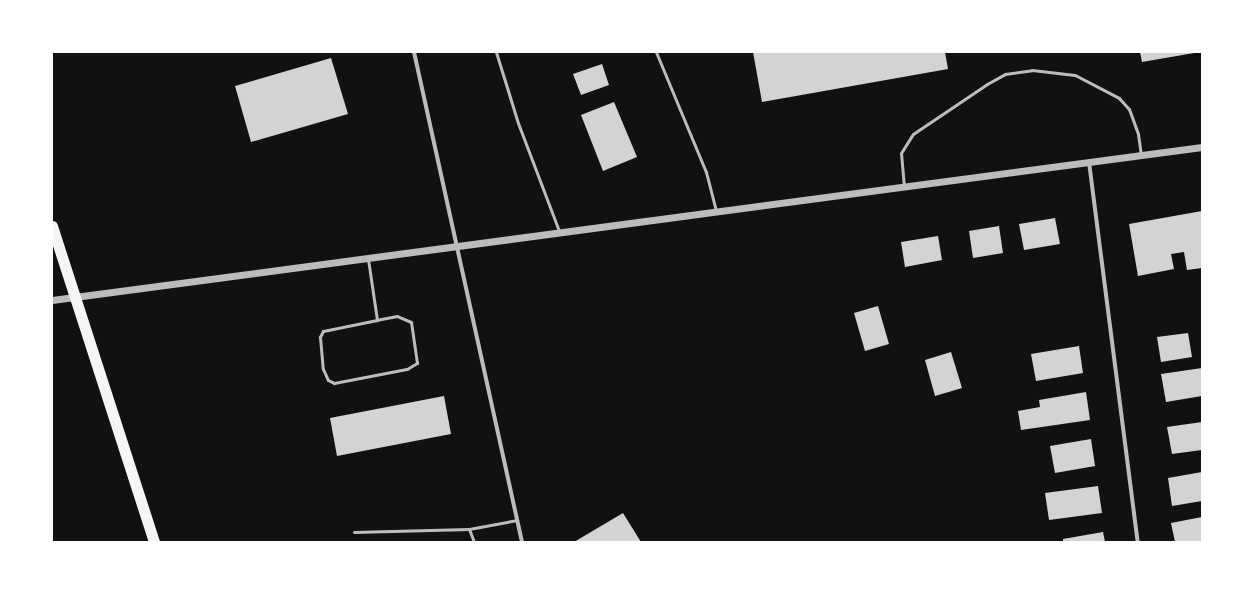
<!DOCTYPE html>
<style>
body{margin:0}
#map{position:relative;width:1254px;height:594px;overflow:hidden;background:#111;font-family:"Roboto Condensed",sans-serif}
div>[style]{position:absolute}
.building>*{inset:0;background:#d3d3d3}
.service>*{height:3px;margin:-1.5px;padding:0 1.5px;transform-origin:1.5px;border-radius:1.5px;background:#bcbcbc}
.minor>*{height:4px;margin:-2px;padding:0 2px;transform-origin:2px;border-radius:2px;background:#bcbcbc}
.tertiary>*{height:7px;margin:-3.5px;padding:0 3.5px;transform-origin:3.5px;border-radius:3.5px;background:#bcbcbc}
.trunk>*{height:11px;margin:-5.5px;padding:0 5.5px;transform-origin:5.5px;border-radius:5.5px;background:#f5f5f5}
span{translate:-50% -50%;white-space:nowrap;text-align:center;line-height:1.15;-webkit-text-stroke:4px #fff;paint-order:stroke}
.frame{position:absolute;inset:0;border:53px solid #fff;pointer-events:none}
</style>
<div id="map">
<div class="building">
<div style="clip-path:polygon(753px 52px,945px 52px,948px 69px,762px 102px)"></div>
<div style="clip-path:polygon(1140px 52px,1194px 52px,1194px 53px,1142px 62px)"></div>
<div style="clip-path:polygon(331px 58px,348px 114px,251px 142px,235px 86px)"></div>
<div style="clip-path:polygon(602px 64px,609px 85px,581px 95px,573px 74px)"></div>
<div style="clip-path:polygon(614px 102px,637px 157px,603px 171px,581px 115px)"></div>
<div style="clip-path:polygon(1202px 211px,1202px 268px,1187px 270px,1184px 252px,1171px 254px,1174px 269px,1138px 276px,1129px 224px)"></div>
<div style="clip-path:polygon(1055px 218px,1060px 244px,1024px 250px,1019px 224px)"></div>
<div style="clip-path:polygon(999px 226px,1003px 253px,973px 258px,969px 231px)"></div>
<div style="clip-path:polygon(938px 236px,942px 260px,905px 267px,901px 242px)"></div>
<div style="clip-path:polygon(878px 306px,889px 344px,865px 351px,854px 313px)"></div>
<div style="clip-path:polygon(1188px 333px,1192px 357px,1161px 362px,1157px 337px)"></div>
<div style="clip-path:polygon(1079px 346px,1083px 373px,1036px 381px,1031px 354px)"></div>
<div style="clip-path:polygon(951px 352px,962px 388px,935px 396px,925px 360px)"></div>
<div style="clip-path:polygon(1202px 368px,1202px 396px,1166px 402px,1161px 374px)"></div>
<div style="clip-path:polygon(1086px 392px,1090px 420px,1021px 430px,1018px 411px,1040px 407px,1039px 400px)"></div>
<div style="clip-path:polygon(444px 396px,451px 434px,337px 456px,330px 418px)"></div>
<div style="clip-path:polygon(1202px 422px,1202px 450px,1172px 454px,1167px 427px)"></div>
<div style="clip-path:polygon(1091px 439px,1095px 466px,1055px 473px,1050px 446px)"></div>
<div style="clip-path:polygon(1202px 472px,1202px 501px,1172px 506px,1168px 478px)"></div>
<div style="clip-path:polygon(1098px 486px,1102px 513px,1049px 520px,1045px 493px)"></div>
<div style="clip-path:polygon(623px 513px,641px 542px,574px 542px)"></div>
<div style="clip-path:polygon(1202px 517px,1202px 542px,1175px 542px,1171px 523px)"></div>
<div style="clip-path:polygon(1103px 532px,1105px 542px,1063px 542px,1063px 539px)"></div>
</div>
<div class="service">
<div style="left:496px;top:52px;width:74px;rotate:72.8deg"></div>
<div style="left:518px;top:123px;width:116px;rotate:69.2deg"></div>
<div style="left:656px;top:52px;width:130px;rotate:67.4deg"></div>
<div style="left:706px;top:172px;width:40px;rotate:75.6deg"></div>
<div style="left:904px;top:187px;width:34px;rotate:-95deg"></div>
<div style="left:901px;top:153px;width:22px;rotate:-58deg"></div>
<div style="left:913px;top:134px;width:89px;rotate:-34deg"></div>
<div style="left:987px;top:84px;width:21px;rotate:-29deg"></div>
<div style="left:1005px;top:74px;width:27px;rotate:-8deg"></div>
<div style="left:1032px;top:70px;width:43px;rotate:6.6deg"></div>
<div style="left:1075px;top:75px;width:50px;rotate:27.6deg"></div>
<div style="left:1119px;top:98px;width:15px;rotate:48deg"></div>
<div style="left:1129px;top:109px;width:27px;rotate:70deg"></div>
<div style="left:1138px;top:134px;width:21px;rotate:82deg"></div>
<div style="left:368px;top:259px;width:62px;rotate:81.6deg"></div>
<div style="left:377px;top:320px;width:55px;rotate:168.5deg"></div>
<div style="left:323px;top:331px;width:7px;rotate:117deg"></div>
<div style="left:320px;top:337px;width:32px;rotate:85deg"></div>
<div style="left:323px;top:369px;width:12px;rotate:66deg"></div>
<div style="left:328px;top:380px;width:7px;rotate:27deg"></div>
<div style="left:334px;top:383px;width:74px;rotate:-10.9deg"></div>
<div style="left:407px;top:369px;width:12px;rotate:-31deg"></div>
<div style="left:417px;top:363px;width:41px;rotate:-98.3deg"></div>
<div style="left:411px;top:322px;width:15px;rotate:-157deg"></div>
<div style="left:397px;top:316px;width:20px;rotate:169deg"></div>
<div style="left:469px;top:529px;width:14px;rotate:69deg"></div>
<div style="left:354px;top:532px;width:115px;rotate:-1.5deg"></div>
<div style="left:469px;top:529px;width:49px;rotate:-10.6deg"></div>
</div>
<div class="minor">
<div style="left:414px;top:52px;width:502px;rotate:77.57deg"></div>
<div style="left:1089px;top:162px;width:383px;rotate:82.7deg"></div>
</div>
<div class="tertiary">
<div style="left:52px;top:300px;width:1160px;rotate:-7.58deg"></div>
</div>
<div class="trunk">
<div style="left:52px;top:226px;width:332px;rotate:72.1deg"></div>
</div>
<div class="frame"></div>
</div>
